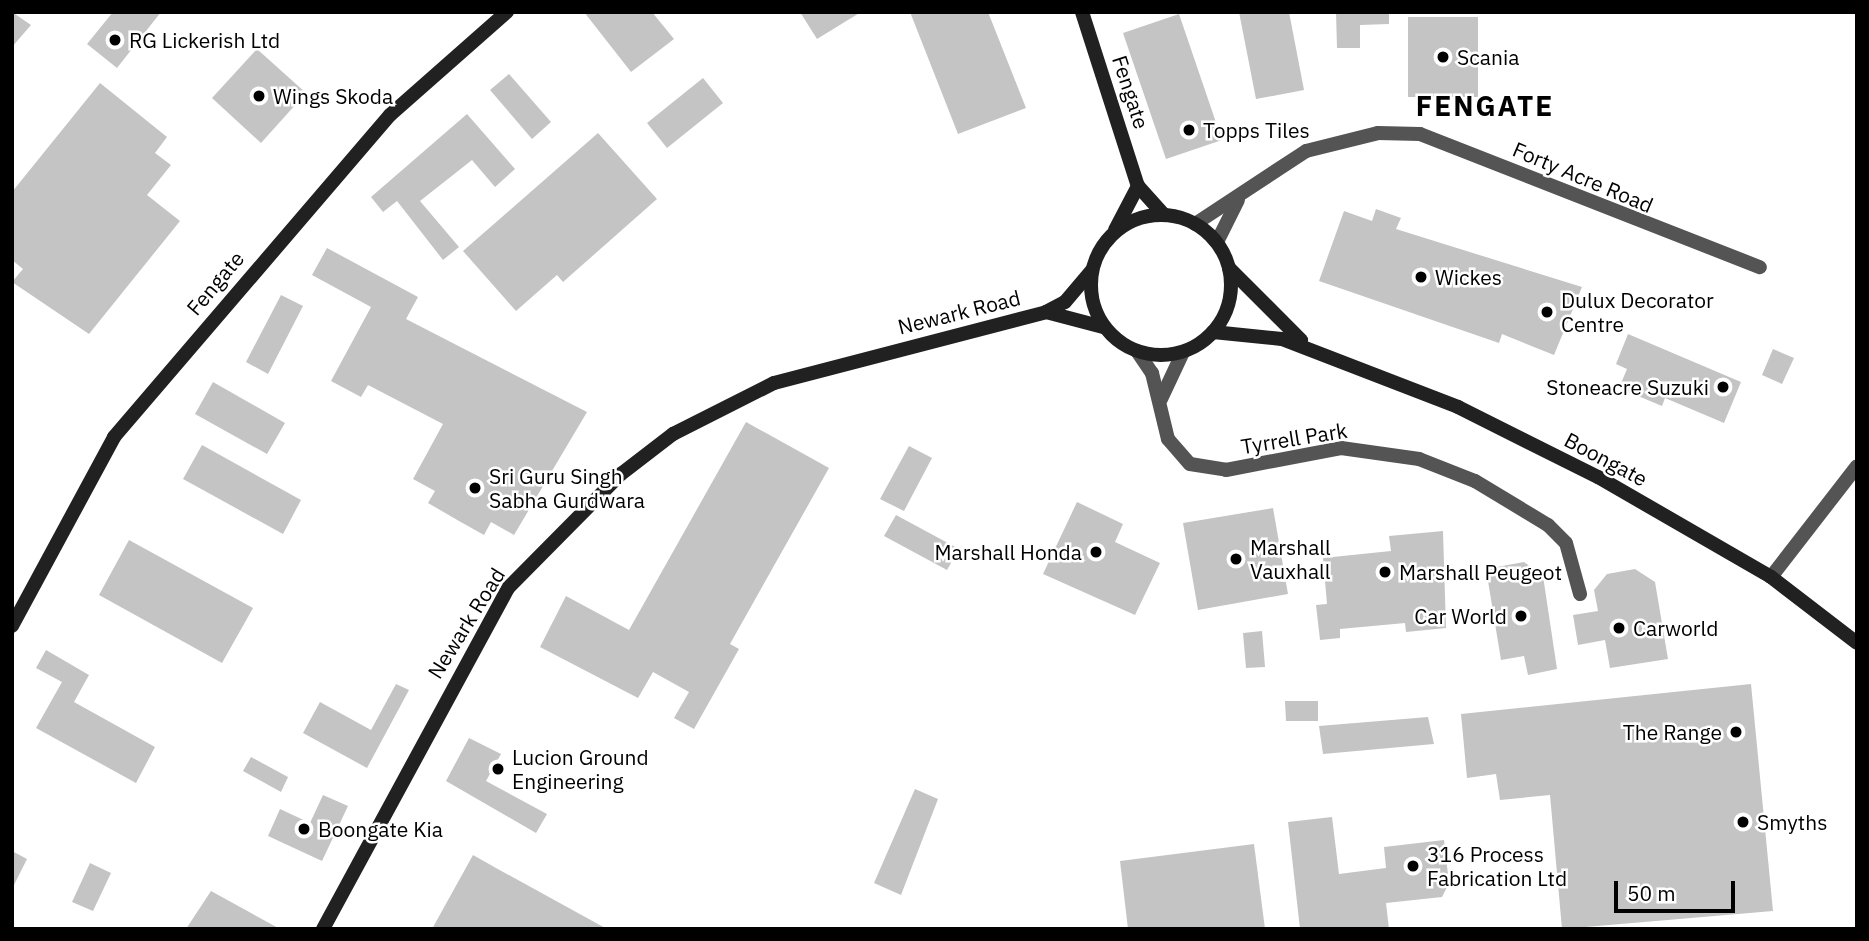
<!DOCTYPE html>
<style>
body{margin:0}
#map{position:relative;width:1869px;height:941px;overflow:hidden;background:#fff;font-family:"IBM Plex Sans",sans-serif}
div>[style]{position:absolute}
.building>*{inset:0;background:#c4c4c4}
.street>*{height:14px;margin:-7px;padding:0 7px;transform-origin:7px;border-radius:7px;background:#545454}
.secondary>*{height:14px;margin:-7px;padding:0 7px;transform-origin:7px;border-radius:7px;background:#212121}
.secondary>.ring{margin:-7px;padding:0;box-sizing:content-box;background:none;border:14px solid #212121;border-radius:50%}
.dots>*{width:19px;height:19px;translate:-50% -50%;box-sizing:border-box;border:4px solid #fff;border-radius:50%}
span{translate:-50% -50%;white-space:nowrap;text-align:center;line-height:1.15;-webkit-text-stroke:5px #fff;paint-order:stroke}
.poi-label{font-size:21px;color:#000}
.left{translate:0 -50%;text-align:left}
.right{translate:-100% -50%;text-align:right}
.street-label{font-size:21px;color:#000}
.district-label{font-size:28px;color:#000;font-weight:700;letter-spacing:2px}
.frame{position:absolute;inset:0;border:14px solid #000;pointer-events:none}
.scale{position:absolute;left:1614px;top:881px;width:121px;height:32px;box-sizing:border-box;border:4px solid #000;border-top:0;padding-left:9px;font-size:21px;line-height:24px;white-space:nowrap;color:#000;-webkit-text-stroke:5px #fff;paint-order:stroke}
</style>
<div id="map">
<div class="building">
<div style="clip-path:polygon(12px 12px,31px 25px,12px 47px)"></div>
<div style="clip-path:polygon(113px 12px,161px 12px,117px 68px,87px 44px)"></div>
<div style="clip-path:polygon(584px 12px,652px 12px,674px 39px,631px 72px)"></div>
<div style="clip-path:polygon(800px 12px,861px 12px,817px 39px)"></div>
<div style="clip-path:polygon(910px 12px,988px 12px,1026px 108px,958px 134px)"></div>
<div style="clip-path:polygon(1239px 12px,1289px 12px,1304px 90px,1256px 99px)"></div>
<div style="clip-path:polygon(1336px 12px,1389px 12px,1389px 24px,1360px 25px,1360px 48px,1337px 48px)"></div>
<div style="clip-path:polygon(1179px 14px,1222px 140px,1166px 159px,1123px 33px)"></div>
<div style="clip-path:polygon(1408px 17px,1478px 17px,1478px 97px,1408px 97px)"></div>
<div style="clip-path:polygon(257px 49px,306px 93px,261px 143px,212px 98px)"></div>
<div style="clip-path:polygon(509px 74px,551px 122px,532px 139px,490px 90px)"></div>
<div style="clip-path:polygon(703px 78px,723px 103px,667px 148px,647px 123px)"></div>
<div style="clip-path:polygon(100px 83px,167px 137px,155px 153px,171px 165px,147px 195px,180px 221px,89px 334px,12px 282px,23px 269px,12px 260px,12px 192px)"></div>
<div style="clip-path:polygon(467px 114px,515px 169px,495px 187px,472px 160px,420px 201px,459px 247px,443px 260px,397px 201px,383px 212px,371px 197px)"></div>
<div style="clip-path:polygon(598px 133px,657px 199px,563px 282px,557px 275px,516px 311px,463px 251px)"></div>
<div style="clip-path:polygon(1376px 209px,1401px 218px,1396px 229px,1582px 287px,1554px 355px,1502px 334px,1499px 343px,1319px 281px,1344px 211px,1372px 221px)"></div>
<div style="clip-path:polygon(327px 248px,418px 297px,406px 319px,587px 412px,514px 535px,491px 522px,484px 535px,459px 521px,428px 503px,435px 491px,413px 479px,443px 424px,368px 385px,361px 397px,331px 381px,371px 307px,312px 275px)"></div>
<div style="clip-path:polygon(281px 295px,303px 306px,268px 374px,246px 362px)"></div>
<div style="clip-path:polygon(1628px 334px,1741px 382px,1724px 423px,1665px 398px,1662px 406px,1619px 388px,1627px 369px,1616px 364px)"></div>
<div style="clip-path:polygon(1773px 349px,1794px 358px,1782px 384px,1762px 375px)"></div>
<div style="clip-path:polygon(213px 382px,285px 423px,267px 454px,195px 414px)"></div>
<div style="clip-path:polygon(746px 422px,829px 468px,730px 644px,739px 649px,694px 729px,674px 718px,689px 692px,653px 672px,638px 698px,540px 647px,566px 596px,629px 630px)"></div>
<div style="clip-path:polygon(202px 445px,301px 500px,283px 534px,183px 479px)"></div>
<div style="clip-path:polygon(909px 446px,932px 458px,904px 511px,880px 499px)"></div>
<div style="clip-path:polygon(1077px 502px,1123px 524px,1115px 542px,1160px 563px,1135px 615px,1043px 574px)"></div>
<div style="clip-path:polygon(1273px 508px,1288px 594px,1198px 610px,1183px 523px)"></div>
<div style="clip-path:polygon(896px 515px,959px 549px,947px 570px,884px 536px)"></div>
<div style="clip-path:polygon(1443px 531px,1446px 628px,1406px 632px,1405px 623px,1340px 629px,1340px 638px,1320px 640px,1316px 605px,1327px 604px,1323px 558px,1391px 551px,1389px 536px)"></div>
<div style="clip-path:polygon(129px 540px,253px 608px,222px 663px,99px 595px)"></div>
<div style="clip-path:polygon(1524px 562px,1543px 576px,1557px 669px,1528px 675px,1524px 656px,1501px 660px,1486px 569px)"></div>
<div style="clip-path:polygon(1635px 569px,1655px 582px,1668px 659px,1610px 668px,1605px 640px,1578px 645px,1573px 615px,1598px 611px,1594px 590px,1607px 574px)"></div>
<div style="clip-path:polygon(1262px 631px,1265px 667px,1246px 668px,1243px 633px)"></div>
<div style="clip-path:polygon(46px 650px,89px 675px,74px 702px,155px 747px,136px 783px,36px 728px,62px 682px,36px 668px)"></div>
<div style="clip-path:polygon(396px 684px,409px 690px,367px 768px,303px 733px,320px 702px,371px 730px)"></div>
<div style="clip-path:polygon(1751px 684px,1773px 911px,1562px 929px,1550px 795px,1500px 800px,1496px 774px,1467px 778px,1461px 714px)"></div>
<div style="clip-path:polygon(1285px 701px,1318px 701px,1318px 721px,1286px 721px)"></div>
<div style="clip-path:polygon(1428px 717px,1434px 744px,1323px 754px,1319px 726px)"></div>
<div style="clip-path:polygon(469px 738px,501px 754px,486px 781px,547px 814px,536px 833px,446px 781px)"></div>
<div style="clip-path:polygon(251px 757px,288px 777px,281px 792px,243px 771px)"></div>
<div style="clip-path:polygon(915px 789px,938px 799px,901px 895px,874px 883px)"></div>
<div style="clip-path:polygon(323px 795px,348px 806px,322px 861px,268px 836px,280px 809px,310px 823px)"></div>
<div style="clip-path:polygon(1332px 817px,1339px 874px,1386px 868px,1384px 847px,1444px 840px,1449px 883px,1442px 897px,1386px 903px,1389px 929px,1300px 929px,1288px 822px)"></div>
<div style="clip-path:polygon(1254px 844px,1265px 929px,1128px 929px,1120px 861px)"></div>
<div style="clip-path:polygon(12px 851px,27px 859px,12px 889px)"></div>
<div style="clip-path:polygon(473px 855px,496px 868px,607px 929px,432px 929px)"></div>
<div style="clip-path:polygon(90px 863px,111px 873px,93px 911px,72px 902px)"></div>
<div style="clip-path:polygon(211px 891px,280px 929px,186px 929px)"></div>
</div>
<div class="street">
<div style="left:1195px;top:224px;width:133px;rotate:-33.3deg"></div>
<div style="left:1306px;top:151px;width:74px;rotate:-14deg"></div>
<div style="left:1378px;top:133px;width:42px;rotate:1.4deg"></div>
<div style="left:1420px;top:134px;width:365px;rotate:21.4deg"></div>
<div style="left:1217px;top:242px;width:47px;rotate:-63.4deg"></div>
<div style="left:1137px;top:351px;width:27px;rotate:56deg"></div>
<div style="left:1152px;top:373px;width:68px;rotate:76.4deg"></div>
<div style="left:1168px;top:439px;width:33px;rotate:49deg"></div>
<div style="left:1190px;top:464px;width:36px;rotate:9deg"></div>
<div style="left:1226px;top:470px;width:117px;rotate:-10.8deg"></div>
<div style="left:1341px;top:448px;width:79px;rotate:8deg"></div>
<div style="left:1419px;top:459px;width:60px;rotate:21.4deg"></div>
<div style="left:1475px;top:481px;width:85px;rotate:31.1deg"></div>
<div style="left:1548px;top:525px;width:25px;rotate:45deg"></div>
<div style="left:1566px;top:543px;width:53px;rotate:74.6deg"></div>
<div style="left:1161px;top:399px;width:52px;rotate:-64.9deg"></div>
<div style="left:1771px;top:577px;width:140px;rotate:-52.2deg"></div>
</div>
<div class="secondary">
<div style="left:1082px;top:12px;width:183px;rotate:72.2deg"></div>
<div style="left:1138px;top:186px;width:39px;rotate:48deg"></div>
<div class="ring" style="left:1091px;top:215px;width:126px;height:126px"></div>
<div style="left:1115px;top:230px;width:50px;rotate:-62.4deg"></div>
<div style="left:1229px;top:268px;width:102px;rotate:45deg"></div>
<div style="left:1046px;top:312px;width:59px;rotate:14.7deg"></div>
<div style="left:1213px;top:332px;width:69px;rotate:5.8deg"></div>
<div style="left:1282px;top:339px;width:189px;rotate:21.1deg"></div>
<div style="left:1458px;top:407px;width:157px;rotate:26.6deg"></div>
<div style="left:1598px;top:477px;width:200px;rotate:30deg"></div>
<div style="left:1771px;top:577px;width:108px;rotate:37.5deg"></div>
<div style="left:12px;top:626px;width:215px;rotate:-61.6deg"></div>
<div style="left:114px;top:437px;width:424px;rotate:-49.4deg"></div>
<div style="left:390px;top:115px;width:156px;rotate:-41.4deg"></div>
<div style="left:323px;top:929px;width:388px;rotate:-61.5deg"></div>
<div style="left:508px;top:588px;width:161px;rotate:-45.3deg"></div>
<div style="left:621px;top:474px;width:66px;rotate:-37.6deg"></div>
<div style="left:673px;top:434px;width:113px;rotate:-26.8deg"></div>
<div style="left:774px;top:383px;width:281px;rotate:-14.6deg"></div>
<div style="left:1046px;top:312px;width:21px;rotate:-28deg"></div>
<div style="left:1065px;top:302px;width:42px;rotate:-49.8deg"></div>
</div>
<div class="dots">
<div style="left:115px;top:40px;background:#000"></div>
<div style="left:1443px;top:57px;background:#000"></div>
<div style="left:259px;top:96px;background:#000"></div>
<div style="left:1189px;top:130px;background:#000"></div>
<div style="left:1421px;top:277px;background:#000"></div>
<div style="left:1547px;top:312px;background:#000"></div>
<div style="left:1723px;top:387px;background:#000"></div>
<div style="left:475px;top:488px;background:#000"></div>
<div style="left:1096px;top:552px;background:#000"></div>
<div style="left:1236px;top:559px;background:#000"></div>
<div style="left:1385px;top:572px;background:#000"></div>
<div style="left:1521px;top:616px;background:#000"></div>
<div style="left:1619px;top:628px;background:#000"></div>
<div style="left:1736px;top:732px;background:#000"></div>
<div style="left:498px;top:769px;background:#000"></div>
<div style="left:1743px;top:822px;background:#000"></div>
<div style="left:304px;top:829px;background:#000"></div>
<div style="left:1413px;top:866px;background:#000"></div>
</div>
<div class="poi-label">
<span class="left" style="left:129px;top:40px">RG Lickerish Ltd</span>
<span class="left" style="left:1457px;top:57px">Scania</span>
<span class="left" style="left:273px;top:96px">Wings Skoda</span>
<span class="left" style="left:1203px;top:130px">Topps Tiles</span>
<span class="left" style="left:1435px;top:277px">Wickes</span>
<span class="left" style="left:1561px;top:312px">Dulux Decorator<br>Centre</span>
<span class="right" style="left:1709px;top:387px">Stoneacre Suzuki</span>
<span class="left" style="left:489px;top:488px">Sri Guru Singh<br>Sabha Gurdwara</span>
<span class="left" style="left:1250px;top:559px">Marshall<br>Vauxhall</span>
<span class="right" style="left:1082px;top:552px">Marshall Honda</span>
<span class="left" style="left:1399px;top:572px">Marshall Peugeot</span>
<span class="right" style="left:1507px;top:616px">Car World</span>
<span class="left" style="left:1633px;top:628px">Carworld</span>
<span class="right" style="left:1722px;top:732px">The Range</span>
<span class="left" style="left:512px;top:769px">Lucion Ground<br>Engineering</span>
<span class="left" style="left:1757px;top:822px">Smyths</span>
<span class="left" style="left:318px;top:829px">Boongate Kia</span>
<span class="left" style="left:1427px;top:866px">316 Process<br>Fabrication Ltd</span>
</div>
<div class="street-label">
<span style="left:1131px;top:92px;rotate:72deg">Fengate</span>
<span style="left:1583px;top:177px;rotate:23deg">Forty Acre Road</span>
<span style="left:215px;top:283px;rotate:-50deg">Fengate</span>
<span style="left:959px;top:312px;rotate:-14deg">Newark Road</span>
<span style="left:1294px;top:438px;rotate:-9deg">Tyrrell Park</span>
<span style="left:1606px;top:459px;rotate:28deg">Boongate</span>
<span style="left:466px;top:623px;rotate:-58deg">Newark Road</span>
</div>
<div class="district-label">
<span style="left:1485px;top:106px">FENGATE</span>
</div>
<div class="frame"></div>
<div class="scale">50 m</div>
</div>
